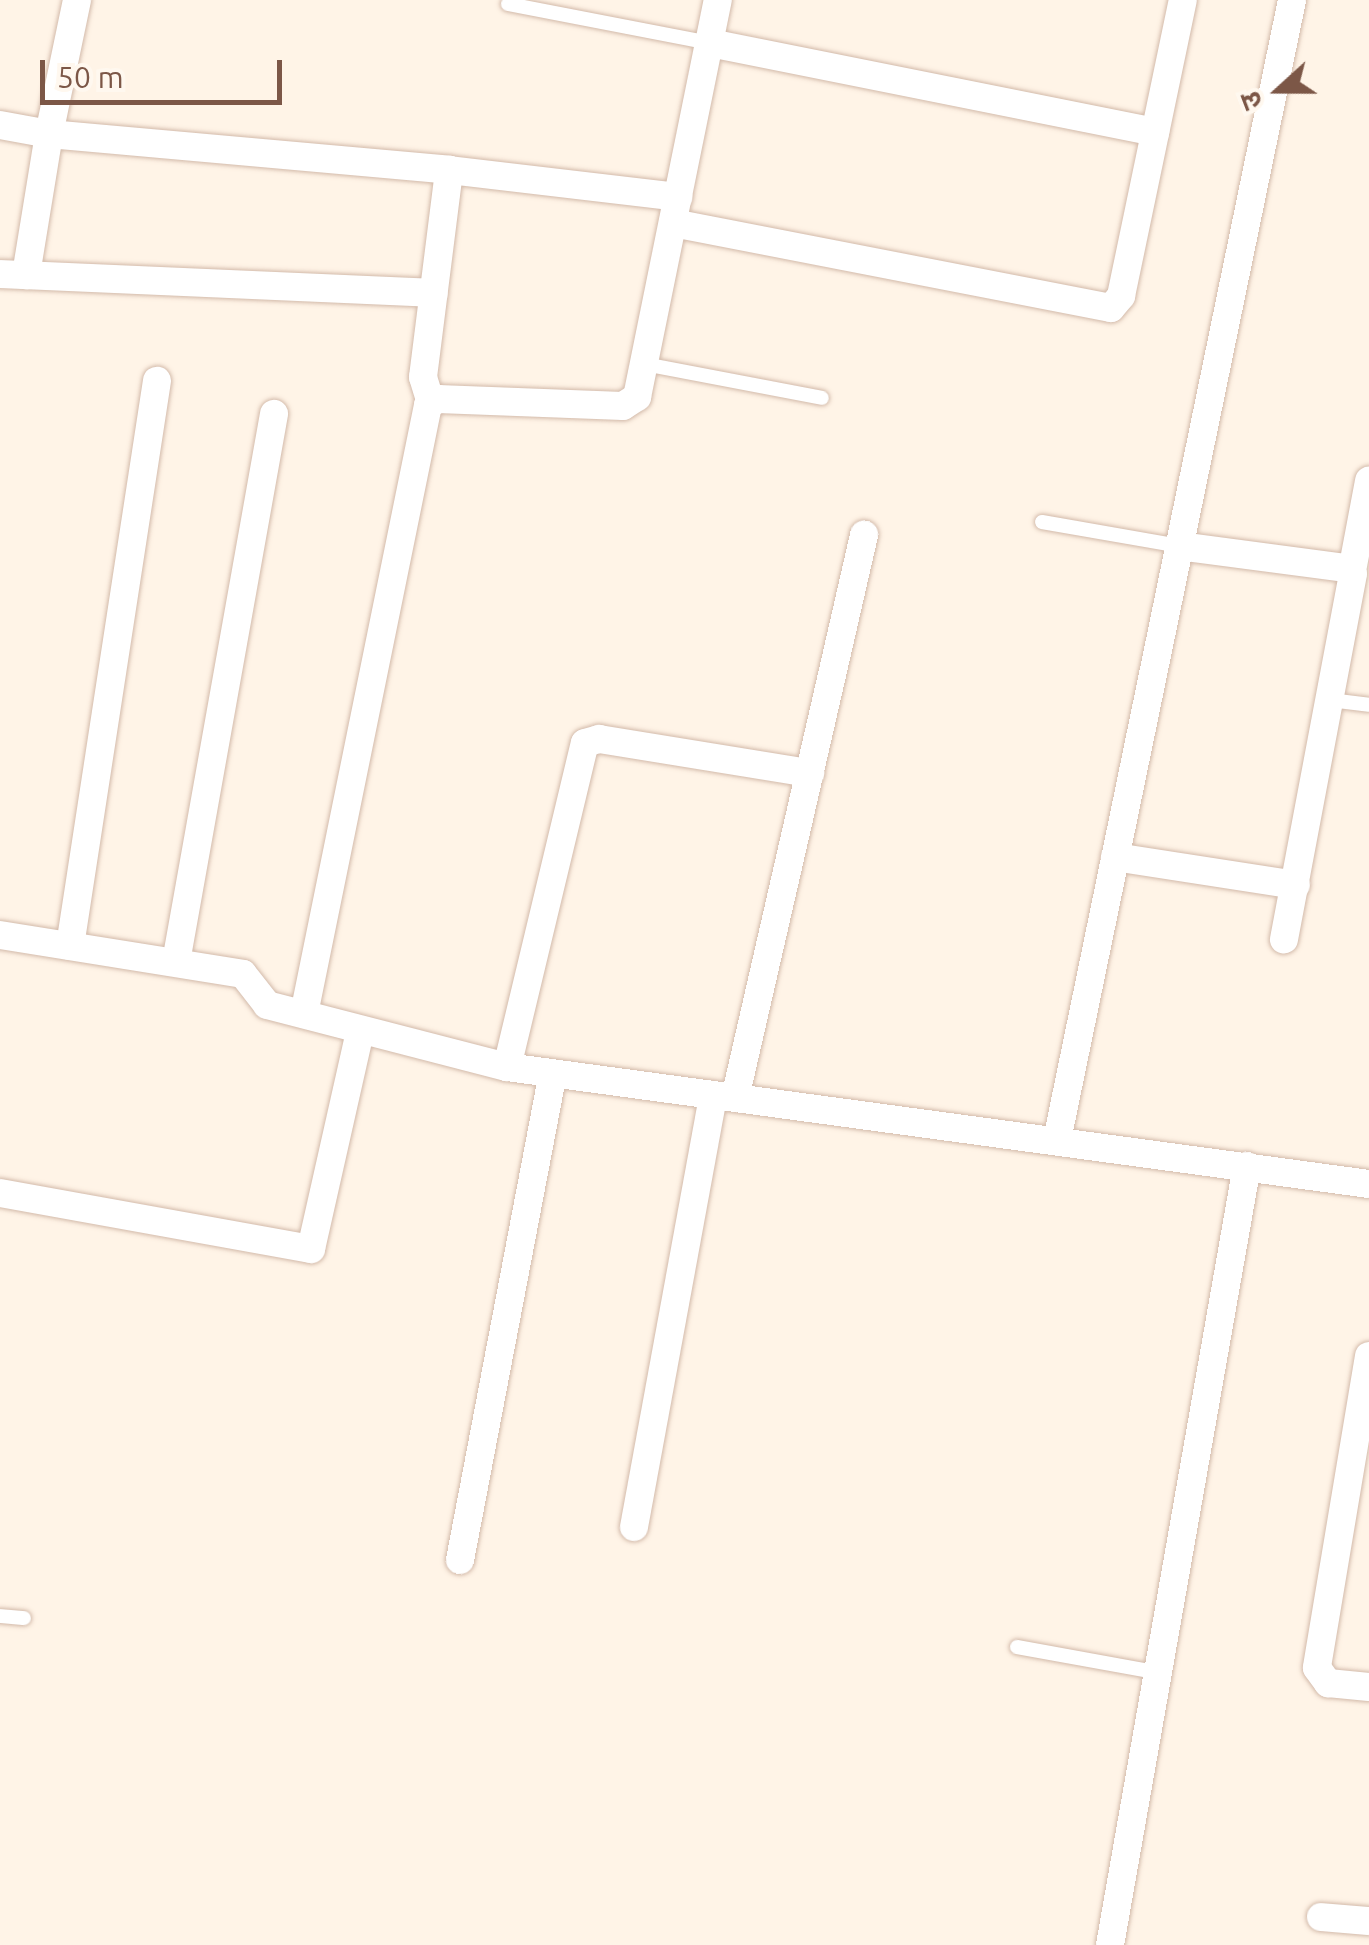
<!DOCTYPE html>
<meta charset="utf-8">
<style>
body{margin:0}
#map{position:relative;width:1369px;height:1945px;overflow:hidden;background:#fff4e7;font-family:Ubuntu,"Noto Sans Devanagari",sans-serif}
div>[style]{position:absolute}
.roads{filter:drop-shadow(0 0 2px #d3baaa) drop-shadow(0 0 2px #d3baaa)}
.lane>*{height:14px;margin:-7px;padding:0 7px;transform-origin:7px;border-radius:7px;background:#fff}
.street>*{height:28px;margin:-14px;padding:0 14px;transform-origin:14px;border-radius:14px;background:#fff}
span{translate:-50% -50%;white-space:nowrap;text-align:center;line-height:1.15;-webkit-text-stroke:10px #fff8ef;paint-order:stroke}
.north{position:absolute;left:1229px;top:40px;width:100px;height:100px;-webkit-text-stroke:8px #fff8ef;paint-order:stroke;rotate:249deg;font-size:28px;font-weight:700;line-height:40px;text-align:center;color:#7c5747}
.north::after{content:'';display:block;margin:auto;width:35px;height:45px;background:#7c5747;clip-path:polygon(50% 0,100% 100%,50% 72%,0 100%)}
.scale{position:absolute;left:40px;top:60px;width:242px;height:45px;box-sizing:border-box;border:5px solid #7c5747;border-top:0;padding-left:12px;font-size:30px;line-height:35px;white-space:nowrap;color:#7c5747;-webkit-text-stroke:8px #fff8ef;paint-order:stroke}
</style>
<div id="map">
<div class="roads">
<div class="lane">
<div style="left:508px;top:4px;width:206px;rotate:10.9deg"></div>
<div style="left:644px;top:364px;width:181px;rotate:10.8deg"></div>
<div style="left:1042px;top:522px;width:139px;rotate:9.9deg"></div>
<div style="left:1330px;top:700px;width:39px;rotate:7deg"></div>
<div style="left:0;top:1616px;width:24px;rotate:5deg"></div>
<div style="left:1017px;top:1647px;width:145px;rotate:10.3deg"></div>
</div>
<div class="street">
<div style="left:77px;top:0;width:137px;rotate:101.8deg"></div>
<div style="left:49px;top:134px;width:402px;rotate:5.1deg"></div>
<div style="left:449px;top:170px;width:231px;rotate:6.7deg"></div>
<div style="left:710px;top:43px;width:454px;rotate:11.3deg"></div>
<div style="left:0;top:125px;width:50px;rotate:10.4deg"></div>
<div style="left:49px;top:134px;width:143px;rotate:99.3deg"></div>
<div style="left:673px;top:223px;width:446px;rotate:11deg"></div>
<div style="left:1111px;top:308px;width:16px;rotate:-50deg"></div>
<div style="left:1121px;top:296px;width:302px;rotate:-78.2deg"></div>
<div style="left:0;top:274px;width:434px;rotate:2.5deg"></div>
<div style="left:430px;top:400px;width:24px;rotate:-107deg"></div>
<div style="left:423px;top:377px;width:209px;rotate:-82.8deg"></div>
<div style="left:1179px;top:546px;width:169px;rotate:7.5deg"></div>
<div style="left:1347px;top:568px;width:8px;rotate:45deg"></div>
<div style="left:1353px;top:574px;width:372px;rotate:100.7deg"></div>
<div style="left:1352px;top:571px;width:92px;rotate:-79.3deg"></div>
<div style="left:1115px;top:857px;width:183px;rotate:8.8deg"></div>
<div style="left:0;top:935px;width:246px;rotate:9.1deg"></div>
<div style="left:243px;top:974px;width:39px;rotate:52deg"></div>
<div style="left:267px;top:1005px;width:248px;rotate:14.5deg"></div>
<div style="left:507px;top:1067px;width:870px;rotate:7.73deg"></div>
<div style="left:70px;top:946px;width:572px;rotate:-81.25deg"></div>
<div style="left:176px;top:962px;width:557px;rotate:-79.86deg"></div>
<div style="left:304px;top:1014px;width:621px;rotate:-78.49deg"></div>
<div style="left:428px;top:405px;width:12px;rotate:-31deg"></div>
<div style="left:438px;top:399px;width:185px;rotate:2.2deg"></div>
<div style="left:623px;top:406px;width:17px;rotate:-33deg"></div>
<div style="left:637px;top:397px;width:405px;rotate:-78.5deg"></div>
<div style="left:507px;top:1067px;width:333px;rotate:-76.5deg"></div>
<div style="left:585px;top:743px;width:15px;rotate:-16deg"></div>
<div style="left:599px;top:739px;width:214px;rotate:9.2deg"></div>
<div style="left:735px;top:1098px;width:578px;rotate:-77.09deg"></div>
<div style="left:1057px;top:1140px;width:1164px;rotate:-78.35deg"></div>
<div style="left:0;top:1193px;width:316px;rotate:10.2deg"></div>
<div style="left:311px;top:1249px;width:223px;rotate:-77.3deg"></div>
<div style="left:1369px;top:1356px;width:316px;rotate:99.5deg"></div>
<div style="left:1317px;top:1668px;width:19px;rotate:54deg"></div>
<div style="left:1328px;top:1683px;width:41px;rotate:5.6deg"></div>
<div style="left:634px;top:1527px;width:439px;rotate:-79.6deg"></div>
<div style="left:460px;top:1560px;width:495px;rotate:-79.2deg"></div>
<div style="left:1321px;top:1917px;width:48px;rotate:4.8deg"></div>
<div style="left:1110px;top:1945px;width:791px;rotate:-80.03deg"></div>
</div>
</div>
<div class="north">उ</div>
<div class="scale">50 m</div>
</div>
